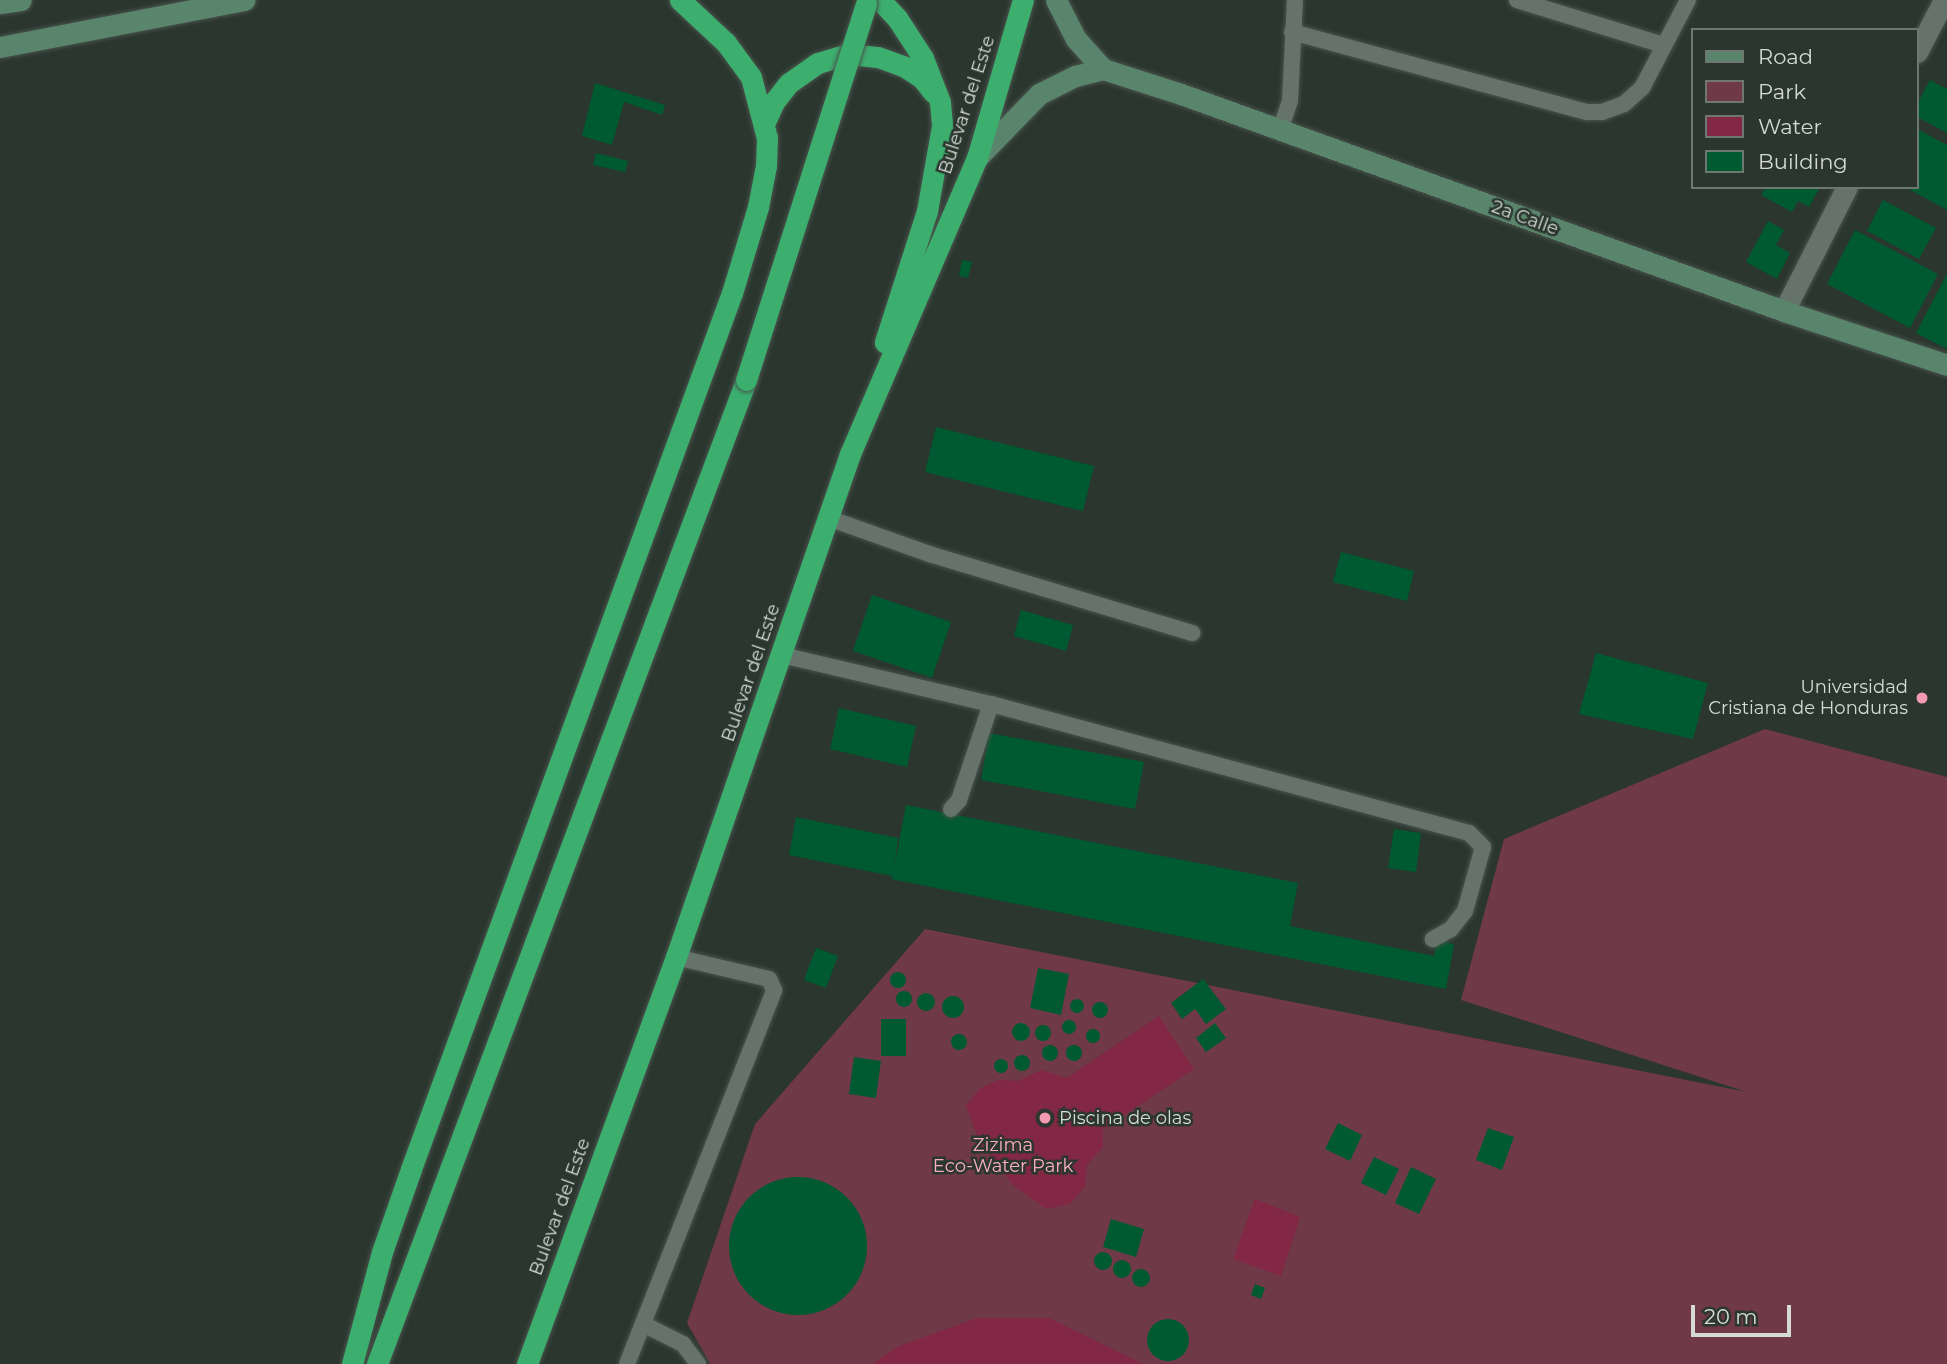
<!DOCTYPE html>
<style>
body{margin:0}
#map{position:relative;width:1947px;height:1364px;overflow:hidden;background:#2a362e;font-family:Montserrat,sans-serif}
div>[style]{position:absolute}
.green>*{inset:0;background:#703948}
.water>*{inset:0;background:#822746}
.building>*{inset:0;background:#005a31}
.round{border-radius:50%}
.roads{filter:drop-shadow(0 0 2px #48534c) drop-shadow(0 0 2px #48534c)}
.lane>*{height:16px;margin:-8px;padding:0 8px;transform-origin:8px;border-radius:8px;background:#65736a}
.street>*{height:21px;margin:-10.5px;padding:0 10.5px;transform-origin:10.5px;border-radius:10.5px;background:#65736a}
.secondary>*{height:21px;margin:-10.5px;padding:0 10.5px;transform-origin:10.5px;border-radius:10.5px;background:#59856c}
.highway>*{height:21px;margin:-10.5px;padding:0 10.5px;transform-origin:10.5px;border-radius:10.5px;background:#3caf6f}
.bridges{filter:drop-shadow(0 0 2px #48534c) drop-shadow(0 0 2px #48534c)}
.highway-bridge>*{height:21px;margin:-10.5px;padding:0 10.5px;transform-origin:10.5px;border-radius:10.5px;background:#3caf6f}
.dots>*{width:19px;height:19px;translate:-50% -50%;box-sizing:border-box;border:4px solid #2a362e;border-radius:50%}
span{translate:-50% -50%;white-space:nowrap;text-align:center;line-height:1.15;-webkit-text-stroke:5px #2a362e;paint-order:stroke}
.street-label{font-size:18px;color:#d4dbd6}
.poi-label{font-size:18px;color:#d4dbd6}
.right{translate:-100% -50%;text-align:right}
.left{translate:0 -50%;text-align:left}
.park-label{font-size:18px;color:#fdafc2}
.legend{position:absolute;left:1691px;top:28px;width:228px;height:161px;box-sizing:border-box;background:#2a362e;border:2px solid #6e7871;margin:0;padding:9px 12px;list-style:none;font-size:21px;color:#d4dbd6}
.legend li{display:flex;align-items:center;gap:14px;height:35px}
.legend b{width:35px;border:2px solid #6e7871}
.scale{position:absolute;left:1691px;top:1305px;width:100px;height:32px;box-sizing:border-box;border:4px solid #d4dbd6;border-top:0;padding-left:9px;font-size:21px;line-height:24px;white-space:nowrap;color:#d4dbd6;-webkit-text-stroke:5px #2a362e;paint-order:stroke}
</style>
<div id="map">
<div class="green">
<div style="clip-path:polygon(1765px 729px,1947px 777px,1947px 1364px,710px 1364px,687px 1323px,755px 1124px,925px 929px,1747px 1092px,1461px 1000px,1504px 839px)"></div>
</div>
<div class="water">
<div style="clip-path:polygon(1159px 1016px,1194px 1069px,1103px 1129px,1103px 1147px,1087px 1165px,1085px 1186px,1070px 1204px,1046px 1209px,1014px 1186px,980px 1143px,966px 1106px,979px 1089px,998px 1080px,1018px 1081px,1042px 1070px,1067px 1078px)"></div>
<div style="clip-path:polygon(1255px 1199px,1300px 1217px,1281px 1276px,1233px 1259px)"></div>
<div style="clip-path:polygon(977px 1318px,1049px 1318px,1143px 1364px,872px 1364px,899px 1346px)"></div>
</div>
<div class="building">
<div style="clip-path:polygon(1930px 80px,1947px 89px,1947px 133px,1917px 117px,1917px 104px)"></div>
<div style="clip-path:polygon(595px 83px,665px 105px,662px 115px,624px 102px,612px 145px,582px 136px)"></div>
<div style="clip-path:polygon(1917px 129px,1947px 145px,1947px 210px,1905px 187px,1917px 187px)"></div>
<div style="clip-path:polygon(596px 153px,628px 161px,625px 172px,593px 165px)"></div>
<div style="clip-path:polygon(1766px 187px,1820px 187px,1809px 207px,1798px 201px,1792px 212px,1761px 195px)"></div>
<div style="clip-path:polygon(1883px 200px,1936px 228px,1919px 259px,1867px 231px)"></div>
<div style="clip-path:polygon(1768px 221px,1784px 230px,1776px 245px,1790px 253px,1777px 279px,1746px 262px)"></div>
<div style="clip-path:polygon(1855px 230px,1938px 274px,1910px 328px,1827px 284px)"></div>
<div style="clip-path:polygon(962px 260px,972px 262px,968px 278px,959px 276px)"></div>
<div style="clip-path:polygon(1947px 274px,1947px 349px,1916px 333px)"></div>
<div style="clip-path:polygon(936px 427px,1094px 466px,1083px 511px,925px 472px)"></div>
<div style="clip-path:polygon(1341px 552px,1414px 571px,1407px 601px,1333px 582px)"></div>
<div style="clip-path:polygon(872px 595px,951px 622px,932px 678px,853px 651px)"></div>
<div style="clip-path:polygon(1021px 610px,1073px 625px,1066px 651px,1014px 636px)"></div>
<div style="clip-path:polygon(1596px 653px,1708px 683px,1693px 739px,1579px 714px)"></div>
<div style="clip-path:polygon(839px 708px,916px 726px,907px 767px,830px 749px)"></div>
<div style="clip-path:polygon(989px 733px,1144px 762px,1135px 809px,981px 780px)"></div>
<div style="clip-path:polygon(906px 805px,1298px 883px,1290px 926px,1434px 956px,1437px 940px,1454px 944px,1446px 989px,891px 879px,892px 876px,789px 855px,796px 817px,898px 838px,894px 867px)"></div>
<div style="clip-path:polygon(1394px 829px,1421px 833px,1416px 872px,1388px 868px)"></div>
<div style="clip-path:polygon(816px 948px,838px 956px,826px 988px,804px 980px)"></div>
<div style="clip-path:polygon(1038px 968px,1069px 974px,1061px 1015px,1030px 1008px)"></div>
<div class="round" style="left:890px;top:972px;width:16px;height:16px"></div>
<div style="clip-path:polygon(1203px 979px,1226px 1009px,1206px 1024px,1195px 1009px,1182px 1019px,1171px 1003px)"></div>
<div class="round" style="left:896px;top:991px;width:16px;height:16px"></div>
<div class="round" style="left:917px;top:993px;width:18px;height:18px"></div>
<div class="round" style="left:942px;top:996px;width:22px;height:22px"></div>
<div class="round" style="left:1070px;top:999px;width:14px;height:14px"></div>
<div class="round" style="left:1092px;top:1002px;width:16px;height:16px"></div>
<div style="clip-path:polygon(881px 1019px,906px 1019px,906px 1056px,881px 1056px)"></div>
<div class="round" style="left:1062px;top:1020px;width:14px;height:14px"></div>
<div style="clip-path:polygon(1215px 1023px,1226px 1038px,1206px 1052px,1196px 1038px)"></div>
<div class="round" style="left:1012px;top:1023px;width:18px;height:18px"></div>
<div class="round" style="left:1035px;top:1025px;width:16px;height:16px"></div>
<div class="round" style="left:1086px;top:1029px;width:14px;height:14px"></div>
<div class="round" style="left:951px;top:1034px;width:16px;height:16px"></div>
<div class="round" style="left:1042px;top:1045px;width:16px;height:16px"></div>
<div class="round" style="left:1066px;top:1045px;width:16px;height:16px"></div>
<div class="round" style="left:1014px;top:1055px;width:16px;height:16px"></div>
<div style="clip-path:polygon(854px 1057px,881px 1061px,876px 1098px,849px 1094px)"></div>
<div class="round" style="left:994px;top:1059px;width:14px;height:14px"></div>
<div style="clip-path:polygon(1338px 1123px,1362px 1135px,1350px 1161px,1325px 1149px)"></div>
<div style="clip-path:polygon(1488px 1128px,1514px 1137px,1502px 1170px,1476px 1160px)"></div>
<div style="clip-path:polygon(1374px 1157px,1399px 1169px,1386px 1195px,1361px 1183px)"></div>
<div style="clip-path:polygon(1411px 1167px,1436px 1179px,1419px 1214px,1395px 1203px)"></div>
<div class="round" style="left:729px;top:1177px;width:138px;height:138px"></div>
<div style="clip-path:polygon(1111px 1219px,1144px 1229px,1136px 1257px,1103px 1247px)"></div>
<div class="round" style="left:1094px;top:1252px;width:18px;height:18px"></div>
<div class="round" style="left:1113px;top:1260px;width:18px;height:18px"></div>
<div class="round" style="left:1132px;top:1269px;width:18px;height:18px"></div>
<div style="clip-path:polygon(1255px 1284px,1265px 1288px,1261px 1299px,1251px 1295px)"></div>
<div class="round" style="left:1147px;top:1319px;width:42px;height:42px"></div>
</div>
<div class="roads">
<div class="lane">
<div style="left:1517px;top:0;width:153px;rotate:17.1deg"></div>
<div style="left:1292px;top:32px;width:306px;rotate:15.2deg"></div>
<div style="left:1587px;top:112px;width:15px"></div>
<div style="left:1602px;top:112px;width:23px;rotate:-20deg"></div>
<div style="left:1624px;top:104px;width:24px;rotate:-42deg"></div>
<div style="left:1642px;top:88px;width:99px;rotate:-62.4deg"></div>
<div style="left:1280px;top:130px;width:31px;rotate:-71deg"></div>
<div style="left:1290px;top:101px;width:101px;rotate:-87.2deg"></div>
<div style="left:828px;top:518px;width:107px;rotate:19.6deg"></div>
<div style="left:929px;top:554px;width:275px;rotate:16.7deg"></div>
<div style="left:782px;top:655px;width:215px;rotate:13.2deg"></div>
<div style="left:991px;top:704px;width:495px;rotate:15.1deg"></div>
<div style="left:1469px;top:833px;width:20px;rotate:45deg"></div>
<div style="left:1483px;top:847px;width:66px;rotate:105.7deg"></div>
<div style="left:1465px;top:911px;width:23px;rotate:128deg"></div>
<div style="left:1451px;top:929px;width:21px;rotate:151deg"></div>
<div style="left:951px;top:809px;width:12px;rotate:-48deg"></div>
<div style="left:959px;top:800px;width:101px;rotate:-71.6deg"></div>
<div style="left:643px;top:1324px;width:45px;rotate:26.6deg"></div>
<div style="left:683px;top:1344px;width:25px;rotate:53deg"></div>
<div style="left:627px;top:1364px;width:402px;rotate:-68.5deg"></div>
<div style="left:774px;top:990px;width:12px;rotate:-114deg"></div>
<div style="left:769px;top:979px;width:96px;rotate:-166.7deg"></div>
</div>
<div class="street">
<div style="left:1917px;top:52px;width:59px;rotate:-62.6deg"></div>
<div style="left:1784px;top:311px;width:139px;rotate:-63.1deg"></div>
</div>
<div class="secondary">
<div style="left:1056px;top:0;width:44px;rotate:62.9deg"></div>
<div style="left:1076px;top:39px;width:40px;rotate:48deg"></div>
<div style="left:1103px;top:69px;width:82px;rotate:17.8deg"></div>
<div style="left:1181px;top:94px;width:641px;rotate:19.79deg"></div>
<div style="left:1784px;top:311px;width:172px;rotate:18.3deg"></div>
<div style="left:0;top:3px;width:21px;rotate:-8deg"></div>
<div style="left:0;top:47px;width:249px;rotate:-10.9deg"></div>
<div style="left:977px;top:158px;width:89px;rotate:-45.9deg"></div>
<div style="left:1039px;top:94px;width:40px;rotate:-26.6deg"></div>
<div style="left:1075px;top:76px;width:29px;rotate:-14deg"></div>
</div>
<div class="highway">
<div style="left:880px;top:0;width:25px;rotate:47deg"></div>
<div style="left:897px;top:18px;width:48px;rotate:57deg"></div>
<div style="left:923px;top:58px;width:47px;rotate:68.9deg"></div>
<div style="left:940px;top:102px;width:24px;rotate:85deg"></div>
<div style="left:942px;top:126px;width:86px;rotate:100deg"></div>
<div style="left:927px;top:211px;width:138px;rotate:107.8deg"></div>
<div style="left:765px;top:122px;width:22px;rotate:-66deg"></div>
<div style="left:774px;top:102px;width:24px;rotate:-52deg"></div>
<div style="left:789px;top:83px;width:35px;rotate:-35deg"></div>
<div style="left:818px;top:63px;width:31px;rotate:-17deg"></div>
<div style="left:848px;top:54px;width:30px;rotate:6deg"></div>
<div style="left:878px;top:57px;width:29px;rotate:20deg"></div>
<div style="left:905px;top:67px;width:20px;rotate:33deg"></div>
<div style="left:922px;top:78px;width:18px;rotate:52deg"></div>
<div style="left:352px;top:1364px;width:116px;rotate:-75deg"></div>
<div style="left:382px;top:1252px;width:88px;rotate:-70.7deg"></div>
<div style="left:411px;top:1169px;width:933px;rotate:-69.88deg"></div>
<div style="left:732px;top:293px;width:90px;rotate:-73.2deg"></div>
<div style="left:758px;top:207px;width:42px;rotate:-79deg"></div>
<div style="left:766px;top:166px;width:28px;rotate:-88deg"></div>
<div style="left:767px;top:138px;width:63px;rotate:-104.7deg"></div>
<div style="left:751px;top:77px;width:42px;rotate:-126.3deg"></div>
<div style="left:726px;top:43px;width:63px;rotate:-136.9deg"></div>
<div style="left:377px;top:1364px;width:1051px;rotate:-69.44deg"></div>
<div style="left:527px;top:1364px;width:433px;rotate:-69.9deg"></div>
<div style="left:676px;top:957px;width:532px;rotate:-70.92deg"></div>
<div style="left:850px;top:454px;width:322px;rotate:-66.8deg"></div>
<div style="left:977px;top:158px;width:165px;rotate:-73.8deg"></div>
</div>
</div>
<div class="bridges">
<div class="highway-bridge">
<div style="left:746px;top:380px;width:395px;rotate:-72.3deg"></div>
</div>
</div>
<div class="dots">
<div style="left:1922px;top:698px;background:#f29ab0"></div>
<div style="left:1045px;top:1118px;background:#f29ab0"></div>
</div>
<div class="street-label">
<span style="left:967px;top:105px;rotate:-72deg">Bulevar del Este</span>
<span style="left:1525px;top:218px;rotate:20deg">2a Calle</span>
<span style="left:751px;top:673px;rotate:-71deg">Bulevar del Este</span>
<span style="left:560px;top:1207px;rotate:-70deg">Bulevar del Este</span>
</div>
<div class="poi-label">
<span class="right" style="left:1908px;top:698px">Universidad<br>Cristiana de Honduras</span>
<span class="left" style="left:1059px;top:1118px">Piscina de olas</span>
</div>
<div class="park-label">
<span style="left:1003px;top:1156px">Zizima<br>Eco-Water Park</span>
</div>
<ul class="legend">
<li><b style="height:9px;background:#59856c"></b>Road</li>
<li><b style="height:19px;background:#703948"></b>Park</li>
<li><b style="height:19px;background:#822746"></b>Water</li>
<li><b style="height:19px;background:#005a31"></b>Building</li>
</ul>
<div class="scale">20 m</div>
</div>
